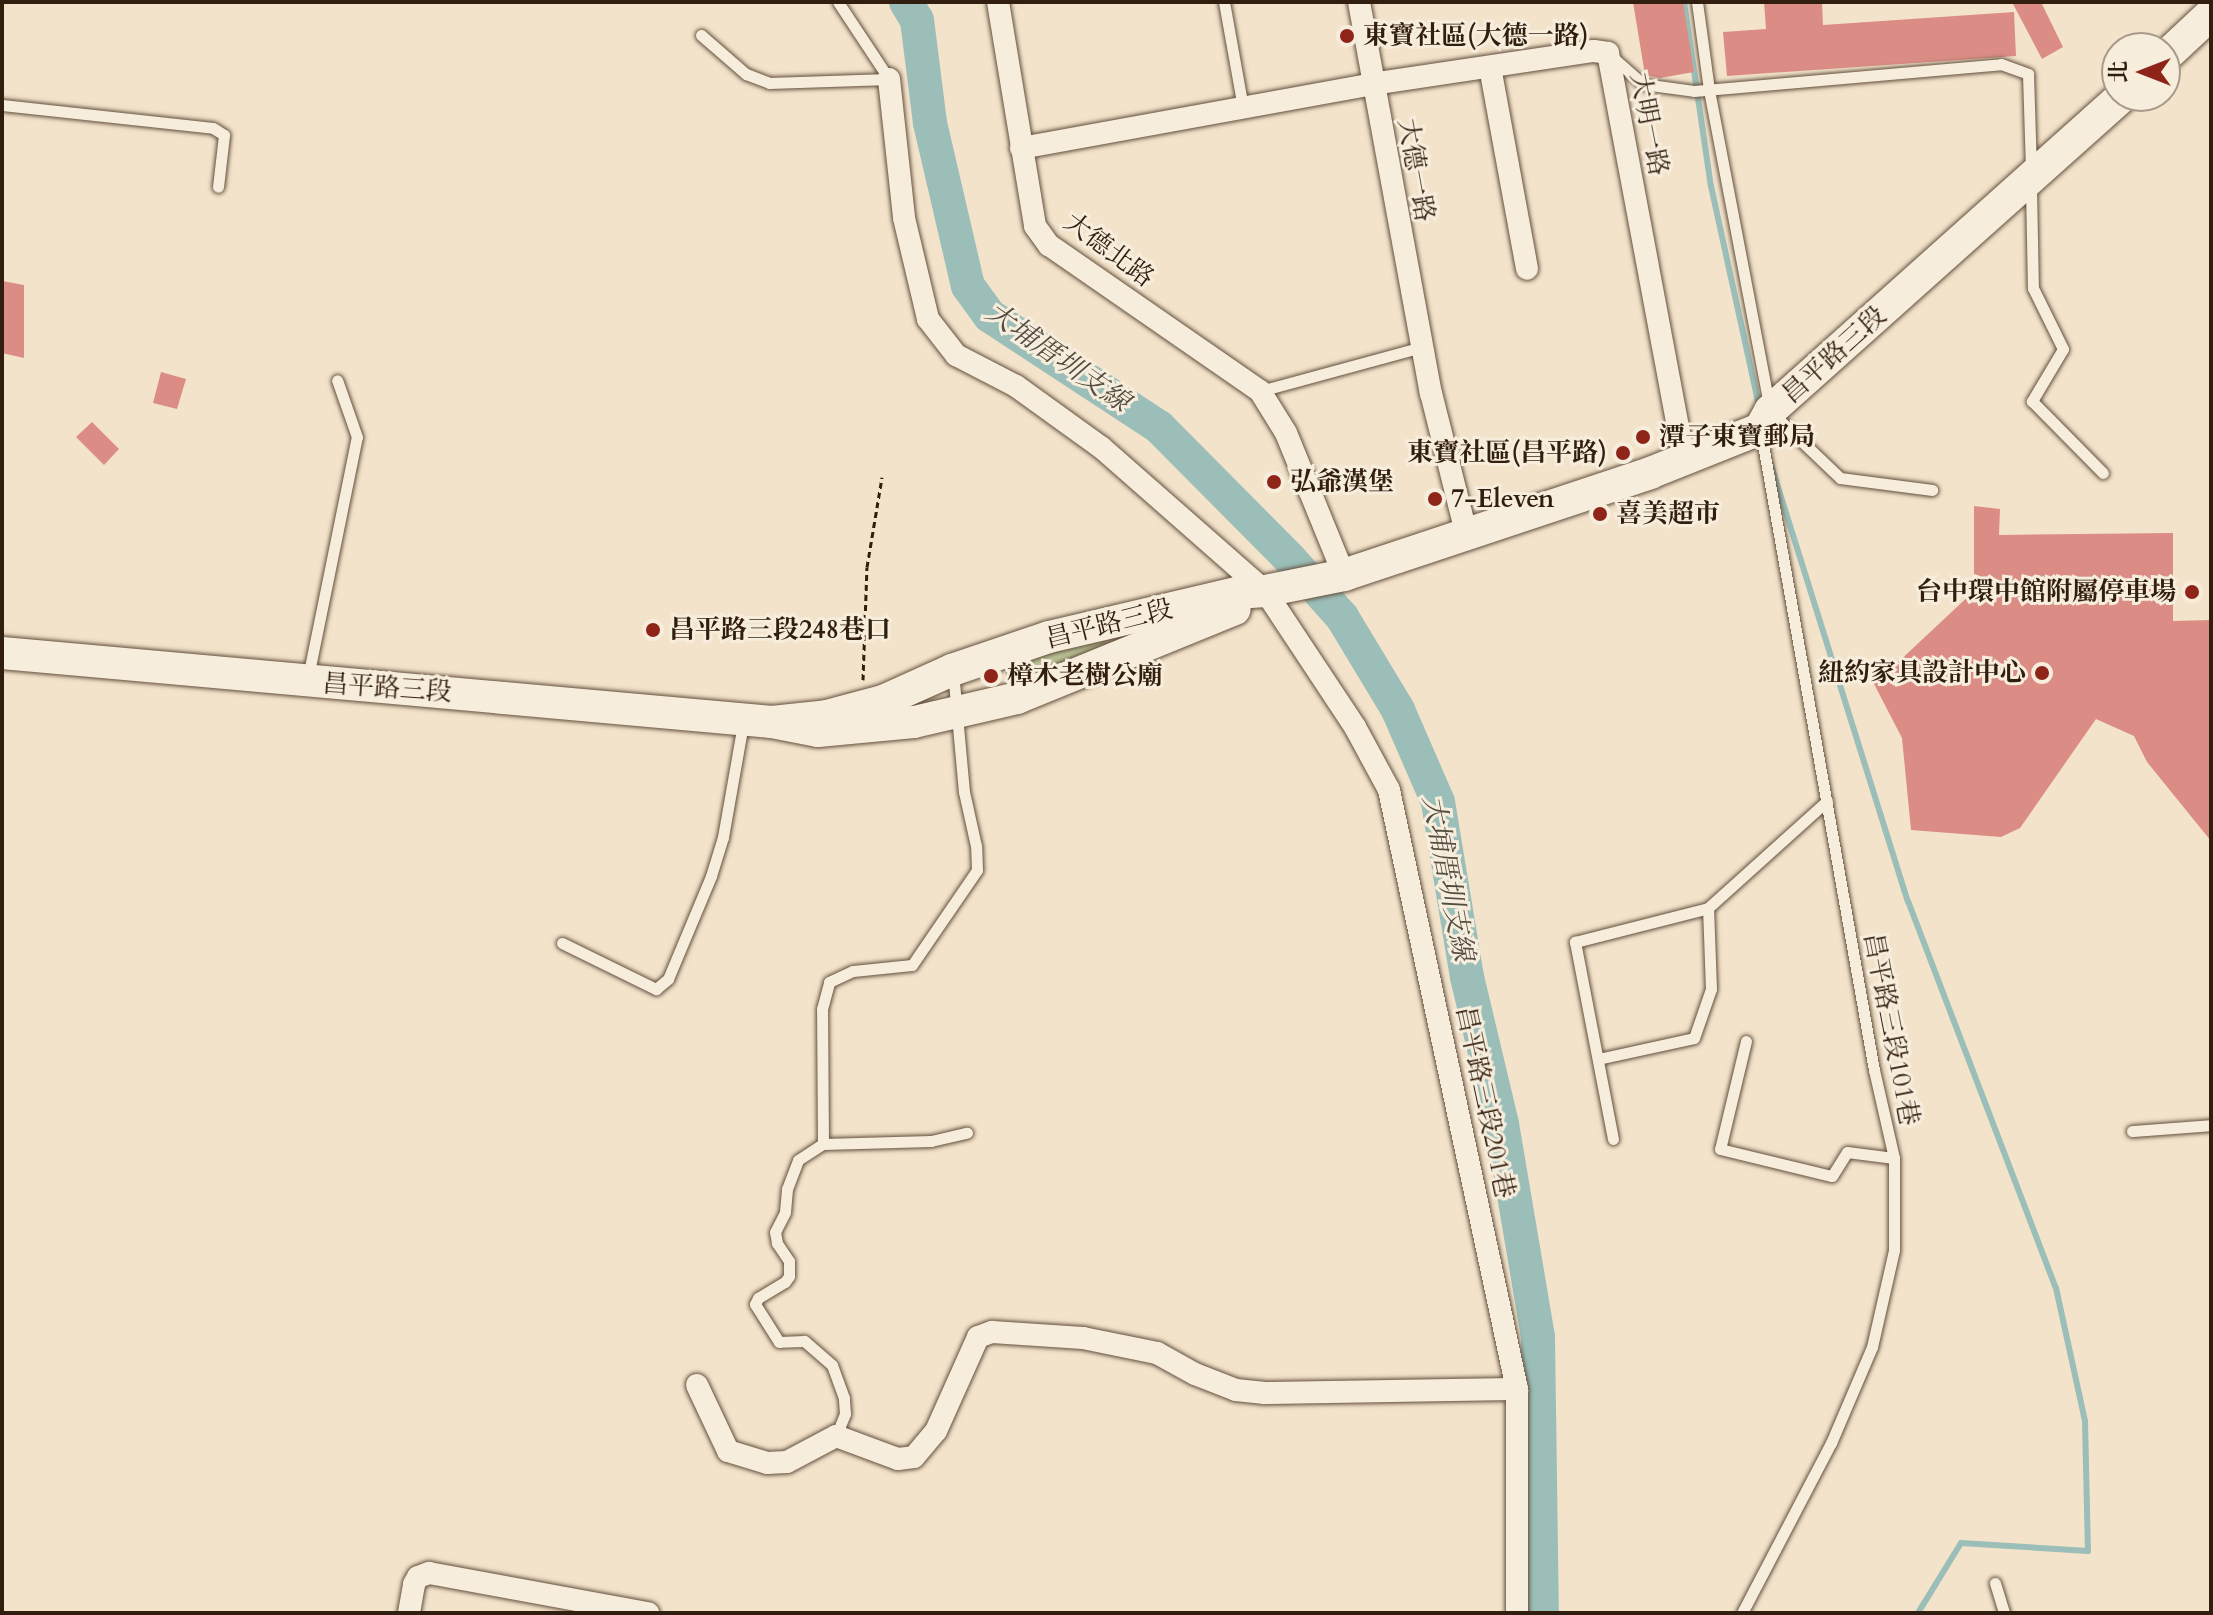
<!DOCTYPE html>
<meta charset="utf-8">
<style>
body{margin:0}
#map{position:relative;width:2213px;height:1615px;overflow:hidden;background:#f3e3ca;font-family:Cardo,"Noto Serif TC",serif}
div>[style]{position:absolute}
.green>*{inset:0;background:#bbc497}
.stream>*{height:6px;margin:-3px;padding:0 3px;transform-origin:3px;border-radius:3px;background:#9bbeb9}
.river>*{height:34px;margin:-17px;padding:0 17px;transform-origin:17px;border-radius:17px;background:#9bbeb9}
.building>*{inset:0;background:#db8d85}
.path>*{height:3px;margin-top:-1.5px;transform-origin:0;background:repeating-linear-gradient(90deg,#321e0e 0 6px,transparent 0 10px)}
.roads{filter:drop-shadow(0 0 2px #624f3d) drop-shadow(0 0 2px #624f3d)}
.lane>*{height:11px;margin:-5.5px;padding:0 5.5px;transform-origin:5.5px;border-radius:5.5px;background:#f7eddd}
.street>*{height:22px;margin:-11px;padding:0 11px;transform-origin:11px;border-radius:11px;background:#f7eddd}
.secondary>*{height:32px;margin:-16px;padding:0 16px;transform-origin:16px;border-radius:16px;background:#f7eddd}
.dots>*{width:22px;height:22px;translate:-50% -50%;box-sizing:border-box;border:4px solid #f7eddd;border-radius:50%}
span{translate:-50% -50%;white-space:nowrap;text-align:center;line-height:1.15;-webkit-text-stroke:6px #f7eddd;paint-order:stroke}
.poi-label{font-size:26px;color:#321e0e;font-weight:700}
.left{translate:0 -50%;text-align:left}
.right{translate:-100% -50%;text-align:right}
.street-label{font-size:26px;color:#321e0e}
.water-label{font-size:28px;color:#524e41;font-style:italic}
.frame{position:absolute;inset:0;border:4px solid #321e0e;pointer-events:none}
.north{position:absolute;left:2101px;top:32px;width:80px;height:80px;box-sizing:border-box;background:#f7eddd;border:2px solid #a89a8a;border-radius:50%;rotate:270deg;font-size:22px;font-weight:700;line-height:32px;text-align:center;color:#321e0e}
.north::after{content:'';display:block;margin:auto;width:28px;height:36px;background:#8f2418;clip-path:polygon(50% 0,100% 100%,50% 72%,0 100%)}
</style>
<div id="map">
<div class="green">
<div style="clip-path:polygon(1103px 641px,1110px 645px,1010px 692px,1003px 663px)"></div>
</div>
<div class="stream">
<div style="left:1684px;top:2px;width:186px;rotate:81.7deg"></div>
<div style="left:1711px;top:186px;width:226px;rotate:77.7deg"></div>
<div style="left:1771px;top:465px;width:457px;rotate:72.6deg"></div>
<div style="left:1908px;top:901px;width:414px;rotate:69.1deg"></div>
<div style="left:2056px;top:1288px;width:136px;rotate:77.7deg"></div>
<div style="left:2085px;top:1421px;width:130px;rotate:88.7deg"></div>
<div style="left:2088px;top:1551px;width:127px;rotate:-176.4deg"></div>
<div style="left:1961px;top:1543px;width:82px;rotate:121.6deg"></div>
</div>
<div class="river">
<div style="left:906px;top:2px;width:21px;rotate:59deg"></div>
<div style="left:917px;top:20px;width:104px;rotate:82.8deg"></div>
<div style="left:930px;top:123px;width:167px;rotate:76.9deg"></div>
<div style="left:968px;top:286px;width:37px;rotate:54deg"></div>
<div style="left:990px;top:316px;width:202px;rotate:33.3deg"></div>
<div style="left:1159px;top:427px;width:186px;rotate:45.2deg"></div>
<div style="left:1290px;top:559px;width:78px;rotate:48.1deg"></div>
<div style="left:1342px;top:617px;width:109px;rotate:58.9deg"></div>
<div style="left:1398px;top:710px;width:100px;rotate:66.5deg"></div>
<div style="left:1438px;top:802px;width:177px;rotate:80.6deg"></div>
<div style="left:1467px;top:977px;width:151px;rotate:76.6deg"></div>
<div style="left:1502px;top:1124px;width:216px;rotate:80.4deg"></div>
<div style="left:1538px;top:1337px;width:276px;rotate:89.2deg"></div>
</div>
<div class="building">
<div style="clip-path:polygon(1633px 2px,1683px 2px,1694px 72px,1660px 78px,1645px 75px)"></div>
<div style="clip-path:polygon(1764px 2px,1822px 2px,1823px 25px,2014px 12px,2016px 56px,1727px 76px,1723px 32px,1766px 29px)"></div>
<div style="clip-path:polygon(2012px 2px,2041px 2px,2063px 47px,2042px 59px)"></div>
<div style="clip-path:polygon(2px 281px,24px 285px,24px 358px,2px 353px)"></div>
<div style="clip-path:polygon(161px 372px,186px 379px,177px 409px,153px 403px)"></div>
<div style="clip-path:polygon(92px 422px,119px 449px,104px 465px,76px 437px)"></div>
<div style="clip-path:polygon(1974px 506px,2000px 509px,1999px 535px,2173px 533px,2173px 621px,2211px 620px,2211px 841px,2147px 762px,2134px 736px,2096px 719px,2020px 828px,2001px 837px,1911px 830px,1902px 738px,1873px 682px,1874px 662px,1895px 665px,1974px 591px)"></div>
</div>
<div class="path">
<div style="left:863px;top:680px;width:113px;rotate:-88deg"></div>
<div style="left:867px;top:567px;width:91px;rotate:-80.5deg"></div>
</div>
<div class="roads">
<div class="lane">
<div style="left:1224px;top:2px;width:108px;rotate:79.8deg"></div>
<div style="left:1697px;top:2px;width:89px;rotate:82.2deg"></div>
<div style="left:1709px;top:90px;width:327px;rotate:79.2deg"></div>
<div style="left:1770px;top:411px;width:97px;rotate:43.7deg"></div>
<div style="left:1840px;top:478px;width:93px;rotate:7.4deg"></div>
<div style="left:701px;top:35px;width:60px;rotate:40.9deg"></div>
<div style="left:746px;top:74px;width:25px;rotate:21deg"></div>
<div style="left:769px;top:83px;width:120px;rotate:-1.9deg"></div>
<div style="left:889px;top:79px;width:92px;rotate:-123.5deg"></div>
<div style="left:1611px;top:56px;width:43px;rotate:41.2deg"></div>
<div style="left:1643px;top:84px;width:51px;rotate:7.8deg"></div>
<div style="left:1694px;top:91px;width:308px;rotate:-5deg"></div>
<div style="left:2001px;top:64px;width:29px;rotate:20deg"></div>
<div style="left:2028px;top:74px;width:95px;rotate:88.2deg"></div>
<div style="left:2px;top:105px;width:212px;rotate:6.2deg"></div>
<div style="left:213px;top:128px;width:13px;rotate:32deg"></div>
<div style="left:224px;top:135px;width:52px;rotate:96.6deg"></div>
<div style="left:2031px;top:187px;width:101px;rotate:88.9deg"></div>
<div style="left:2033px;top:288px;width:68px;rotate:63.8deg"></div>
<div style="left:2063px;top:349px;width:61px;rotate:120.8deg"></div>
<div style="left:2032px;top:401px;width:101px;rotate:45.4deg"></div>
<div style="left:1260px;top:391px;width:168px;rotate:-15.2deg"></div>
<div style="left:308px;top:677px;width:245px;rotate:-78.5deg"></div>
<div style="left:357px;top:437px;width:60px;rotate:-109.3deg"></div>
<div style="left:562px;top:943px;width:105px;rotate:26.1deg"></div>
<div style="left:656px;top:989px;width:16px;rotate:-40deg"></div>
<div style="left:668px;top:979px;width:112px;rotate:-67.3deg"></div>
<div style="left:711px;top:876px;width:41px;rotate:-72.9deg"></div>
<div style="left:723px;top:837px;width:115px;rotate:-80deg"></div>
<div style="left:1746px;top:1041px;width:111px;rotate:103.5deg"></div>
<div style="left:1720px;top:1149px;width:115px;rotate:13.6deg"></div>
<div style="left:1832px;top:1176px;width:28px;rotate:-58deg"></div>
<div style="left:1847px;top:1152px;width:47px;rotate:7.3deg"></div>
<div style="left:1598px;top:1059px;width:98px;rotate:-12.3deg"></div>
<div style="left:1694px;top:1038px;width:52px;rotate:-70.9deg"></div>
<div style="left:1711px;top:989px;width:81px;rotate:-92.1deg"></div>
<div style="left:1708px;top:908px;width:160px;rotate:-42deg"></div>
<div style="left:2132px;top:1131px;width:79px;rotate:-4.3deg"></div>
<div style="left:1613px;top:1139px;width:201px;rotate:-100.9deg"></div>
<div style="left:1575px;top:942px;width:137px;rotate:-14.3deg"></div>
<div style="left:823px;top:1144px;width:135px;rotate:-90.4deg"></div>
<div style="left:822px;top:1009px;width:28px;rotate:-75deg"></div>
<div style="left:829px;top:982px;width:26px;rotate:-25deg"></div>
<div style="left:853px;top:971px;width:59px;rotate:-5.8deg"></div>
<div style="left:912px;top:965px;width:115px;rotate:-55.6deg"></div>
<div style="left:977px;top:870px;width:24px;rotate:-92deg"></div>
<div style="left:976px;top:846px;width:55px;rotate:-102.5deg"></div>
<div style="left:964px;top:792px;width:121px;rotate:-95.2deg"></div>
<div style="left:836px;top:1436px;width:24px;rotate:-68deg"></div>
<div style="left:845px;top:1414px;width:16px;rotate:-94deg"></div>
<div style="left:844px;top:1398px;width:35px;rotate:-110deg"></div>
<div style="left:832px;top:1365px;width:37px;rotate:-139deg"></div>
<div style="left:804px;top:1341px;width:25px;rotate:178deg"></div>
<div style="left:779px;top:1342px;width:45px;rotate:-122.3deg"></div>
<div style="left:755px;top:1304px;width:7px;rotate:-63deg"></div>
<div style="left:758px;top:1298px;width:31px;rotate:-31deg"></div>
<div style="left:785px;top:1282px;width:7px;rotate:-56deg"></div>
<div style="left:789px;top:1276px;width:15px;rotate:-90deg"></div>
<div style="left:789px;top:1261px;width:22px;rotate:-124deg"></div>
<div style="left:777px;top:1243px;width:11px;rotate:-100deg"></div>
<div style="left:775px;top:1232px;width:22px;rotate:-63deg"></div>
<div style="left:785px;top:1212px;width:23px;rotate:-85deg"></div>
<div style="left:787px;top:1189px;width:31px;rotate:-69deg"></div>
<div style="left:798px;top:1160px;width:30px;rotate:-33deg"></div>
<div style="left:823px;top:1144px;width:108px;rotate:-1.6deg"></div>
<div style="left:931px;top:1141px;width:37px;rotate:-13deg"></div>
<div style="left:1995px;top:1583px;width:31px;rotate:73deg"></div>
<div style="left:1742px;top:1613px;width:192px;rotate:-62.4deg"></div>
<div style="left:1831px;top:1443px;width:104px;rotate:-66.9deg"></div>
<div style="left:1872px;top:1347px;width:99px;rotate:-77.2deg"></div>
<div style="left:1894px;top:1250px;width:92px;rotate:-90deg"></div>
<div style="left:1894px;top:1158px;width:90px;rotate:-102.8deg"></div>
<div style="left:1874px;top:1070px;width:647px;rotate:-100.06deg"></div>
</div>
<div class="street">
<div style="left:998px;top:2px;width:227px;rotate:80.6deg"></div>
<div style="left:1035px;top:226px;width:24px;rotate:54deg"></div>
<div style="left:1049px;top:245px;width:257px;rotate:34.7deg"></div>
<div style="left:1260px;top:391px;width:49px;rotate:58.2deg"></div>
<div style="left:1286px;top:433px;width:153px;rotate:67.8deg"></div>
<div style="left:1359px;top:2px;width:398px;rotate:79.6deg"></div>
<div style="left:1431px;top:393px;width:147px;rotate:75.9deg"></div>
<div style="left:1490px;top:67px;width:205px;rotate:79.6deg"></div>
<div style="left:889px;top:79px;width:140px;rotate:83.8deg"></div>
<div style="left:904px;top:218px;width:104px;rotate:76.6deg"></div>
<div style="left:928px;top:319px;width:46px;rotate:52.1deg"></div>
<div style="left:956px;top:355px;width:68px;rotate:27.3deg"></div>
<div style="left:1016px;top:386px;width:106px;rotate:35.8deg"></div>
<div style="left:1102px;top:448px;width:217px;rotate:41.3deg"></div>
<div style="left:1265px;top:591px;width:163px;rotate:56.5deg"></div>
<div style="left:1355px;top:727px;width:72px;rotate:61.6deg"></div>
<div style="left:1389px;top:790px;width:613px;rotate:77.94deg"></div>
<div style="left:1517px;top:1389px;width:224px;rotate:90deg"></div>
<div style="left:1021px;top:148px;width:357px;rotate:-10.3deg"></div>
<div style="left:1372px;top:84px;width:224px;rotate:-8.5deg"></div>
<div style="left:1594px;top:51px;width:14px;rotate:8deg"></div>
<div style="left:1608px;top:53px;width:415px;rotate:79.4deg"></div>
<div style="left:697px;top:1385px;width:73px;rotate:64.8deg"></div>
<div style="left:728px;top:1451px;width:41px;rotate:17.1deg"></div>
<div style="left:767px;top:1463px;width:20px;rotate:-3deg"></div>
<div style="left:787px;top:1462px;width:55px;rotate:-28deg"></div>
<div style="left:836px;top:1436px;width:66px;rotate:20.4deg"></div>
<div style="left:898px;top:1459px;width:16px;rotate:-7deg"></div>
<div style="left:914px;top:1457px;width:34px;rotate:-50deg"></div>
<div style="left:936px;top:1431px;width:103px;rotate:-65.9deg"></div>
<div style="left:978px;top:1337px;width:15px;rotate:-20deg"></div>
<div style="left:992px;top:1332px;width:91px;rotate:3.8deg"></div>
<div style="left:1083px;top:1338px;width:76px;rotate:11.5deg"></div>
<div style="left:1157px;top:1353px;width:43px;rotate:28.9deg"></div>
<div style="left:1195px;top:1374px;width:44px;rotate:21.3deg"></div>
<div style="left:1236px;top:1390px;width:29px;rotate:6deg"></div>
<div style="left:1265px;top:1393px;width:252px;rotate:-0.9deg"></div>
<div style="left:409px;top:1613px;width:29px;rotate:-80deg"></div>
<div style="left:414px;top:1584px;width:8px;rotate:-60deg"></div>
<div style="left:418px;top:1577px;width:12px;rotate:-20deg"></div>
<div style="left:429px;top:1573px;width:223px;rotate:10.4deg"></div>
</div>
<div class="secondary">
<div style="left:2165px;top:57px;width:63px;rotate:-43.1deg"></div>
<div style="left:2px;top:653px;width:773px;rotate:5.12deg"></div>
<div style="left:772px;top:722px;width:47px;rotate:11.1deg"></div>
<div style="left:818px;top:731px;width:96px;rotate:-5.4deg"></div>
<div style="left:914px;top:722px;width:106px;rotate:-13.1deg"></div>
<div style="left:1017px;top:698px;width:235px;rotate:-22.2deg"></div>
<div style="left:772px;top:722px;width:55px;rotate:-6.2deg"></div>
<div style="left:827px;top:716px;width:58px;rotate:-15deg"></div>
<div style="left:883px;top:701px;width:76px;rotate:-24.2deg"></div>
<div style="left:952px;top:670px;width:102px;rotate:-18.8deg"></div>
<div style="left:1049px;top:637px;width:193px;rotate:-13.2deg"></div>
<div style="left:1237px;top:593px;width:28px;rotate:-4deg"></div>
<div style="left:1265px;top:591px;width:81px;rotate:-11.4deg"></div>
<div style="left:1344px;top:575px;width:323px;rotate:-18.4deg"></div>
<div style="left:1650px;top:473px;width:118px;rotate:-21.8deg"></div>
<div style="left:1760px;top:429px;width:21px;rotate:-61deg"></div>
<div style="left:1770px;top:411px;width:472px;rotate:-41.8deg"></div>
</div>
</div>
<div class="dots">
<div style="left:1347px;top:36px;background:#8f2418"></div>
<div style="left:1643px;top:437px;background:#8f2418"></div>
<div style="left:1623px;top:453px;background:#8f2418"></div>
<div style="left:1274px;top:482px;background:#8f2418"></div>
<div style="left:1435px;top:499px;background:#8f2418"></div>
<div style="left:1600px;top:514px;background:#8f2418"></div>
<div style="left:2192px;top:592px;background:#8f2418"></div>
<div style="left:653px;top:630px;background:#8f2418"></div>
<div style="left:2042px;top:673px;background:#8f2418"></div>
<div style="left:991px;top:676px;background:#8f2418"></div>
</div>
<div class="poi-label">
<span class="left" style="left:1363px;top:36px">東寶社區(大德一路)</span>
<span class="left" style="left:1659px;top:437px">潭子東寶郵局</span>
<span class="right" style="left:1607px;top:453px">東寶社區(昌平路)</span>
<span class="left" style="left:1290px;top:482px">弘爺漢堡</span>
<span class="left" style="left:1451px;top:499px">7-Eleven</span>
<span class="left" style="left:1616px;top:514px">喜美超市</span>
<span class="right" style="left:2176px;top:592px">台中環中館附屬停車場</span>
<span class="left" style="left:669px;top:630px">昌平路三段248巷口</span>
<span class="right" style="left:2026px;top:673px">紐約家具設計中心</span>
<span class="left" style="left:1007px;top:676px">樟木老樹公廟</span>
</div>
<div class="street-label">
<span style="left:1649px;top:124px;rotate:79deg">大明一路</span>
<span style="left:1416px;top:170px;rotate:80deg">大德一路</span>
<span style="left:1109px;top:250px;rotate:37deg">大德北路</span>
<span style="left:1834px;top:355px;rotate:-42deg">昌平路三段</span>
<span style="left:1109px;top:624px;rotate:-14deg">昌平路三段</span>
<span style="left:387px;top:688px;rotate:4deg">昌平路三段</span>
<span style="left:1891px;top:1029px;rotate:79deg">昌平路三段101巷</span>
<span style="left:1485px;top:1102px;rotate:78deg">昌平路三段201巷</span>
</div>
<div class="water-label">
<span style="left:1058px;top:357px;rotate:35deg">大埔厝圳支線</span>
<span style="left:1448px;top:878px;rotate:79deg">大埔厝圳支線</span>
</div>
<div class="frame"></div>
<div class="north">北</div>
</div>
